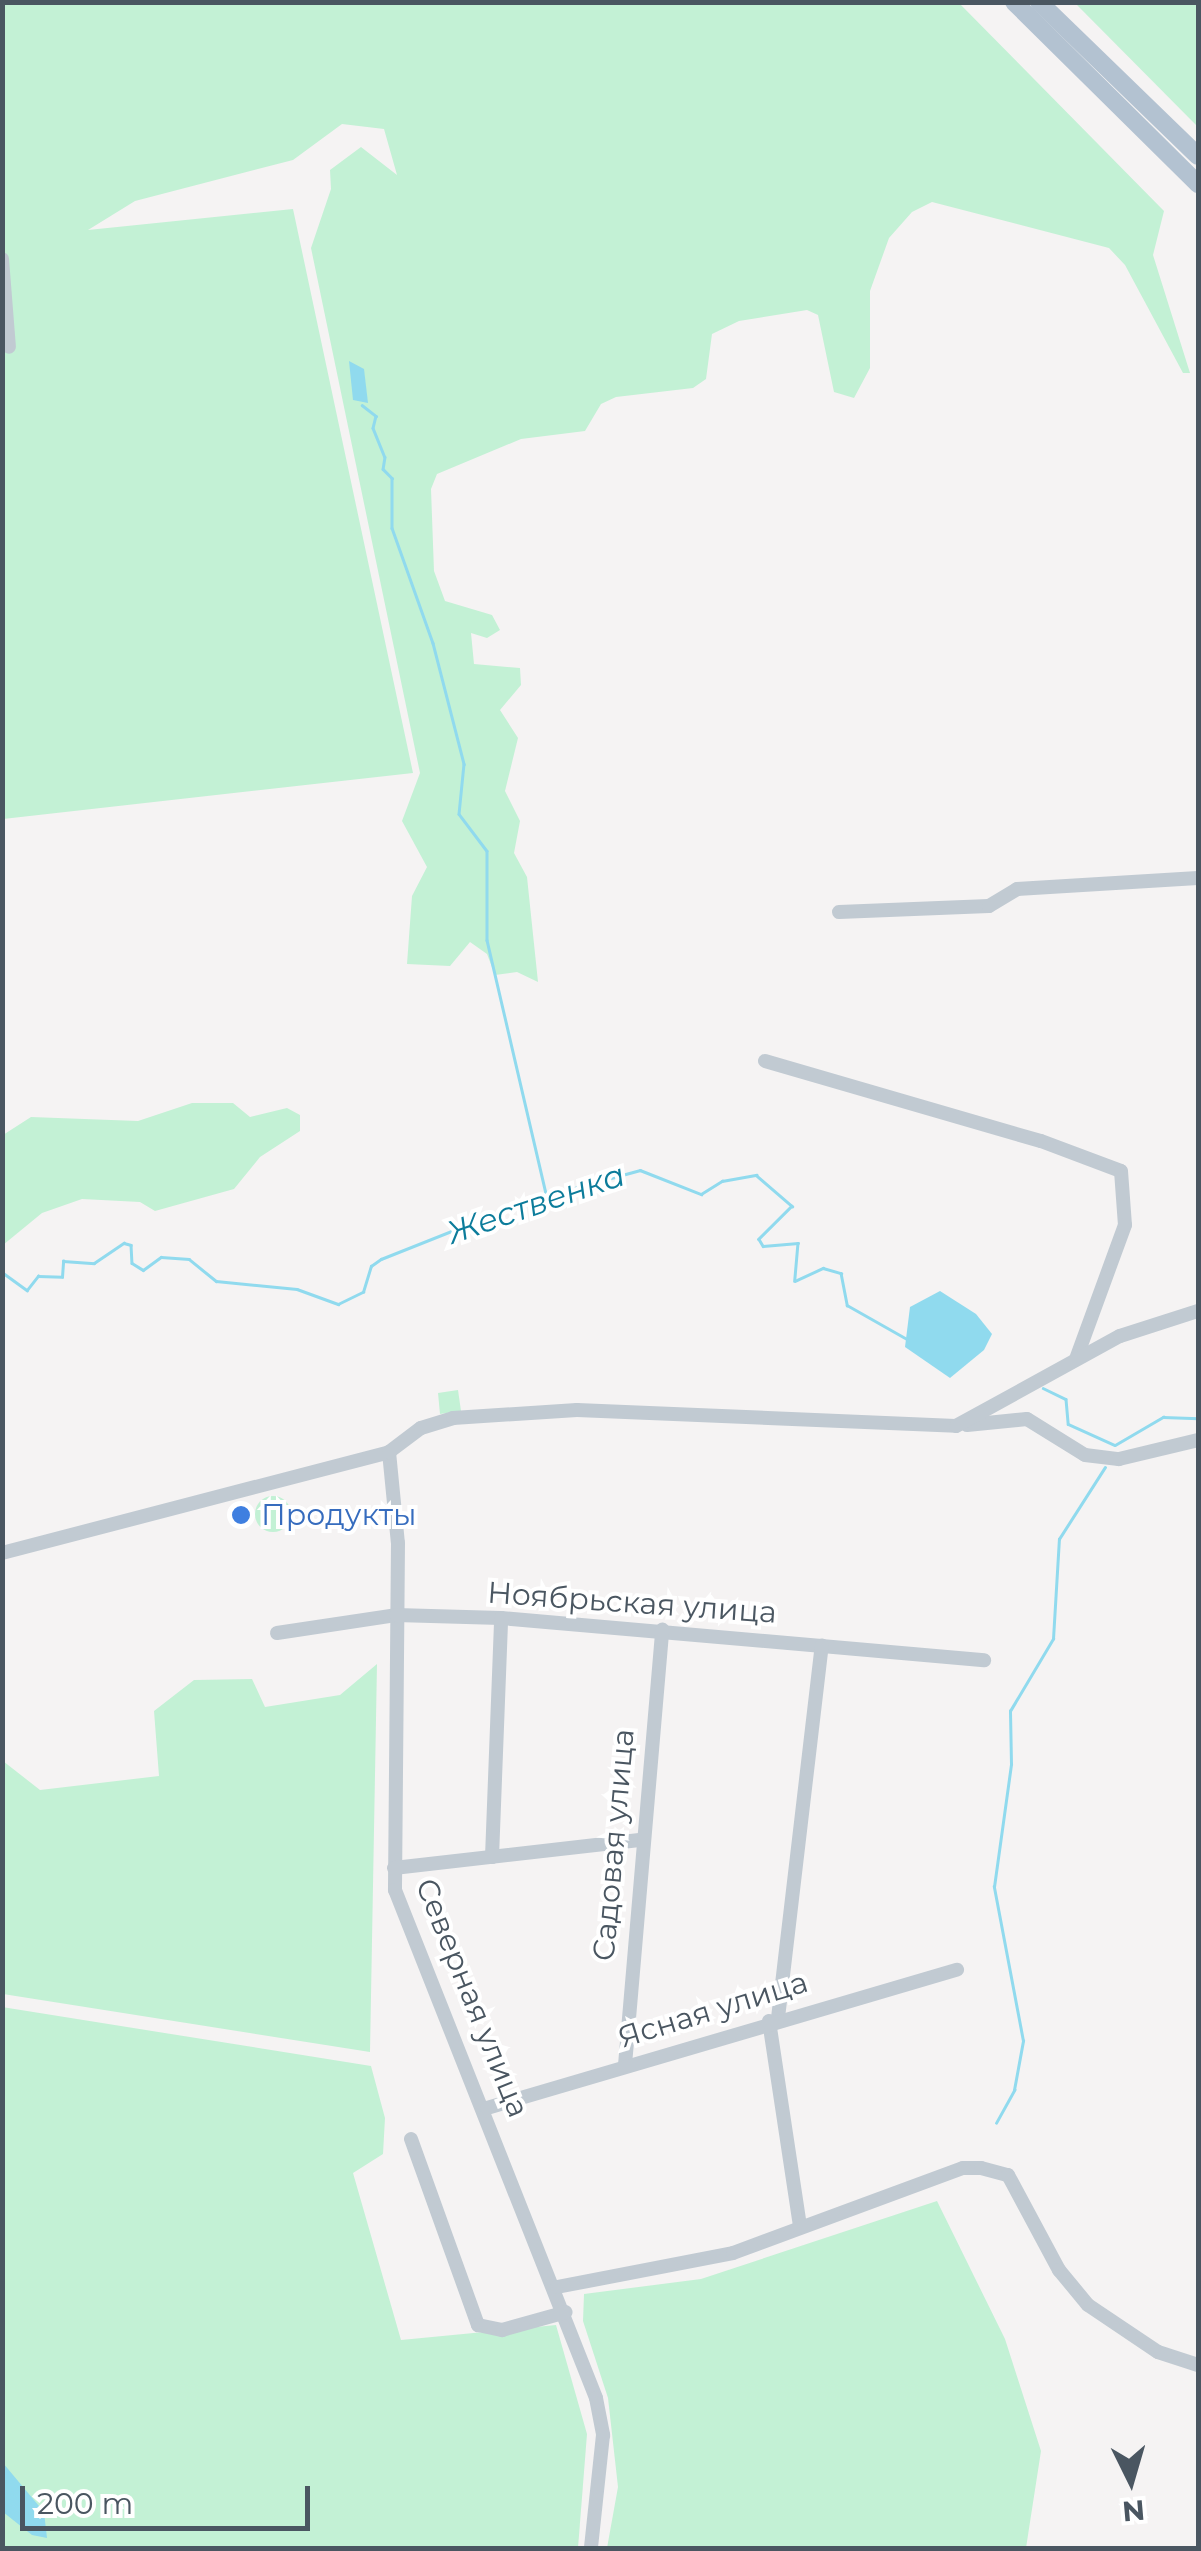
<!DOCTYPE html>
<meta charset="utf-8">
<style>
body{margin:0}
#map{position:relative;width:1201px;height:2551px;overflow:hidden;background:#f5f3f3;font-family:Montserrat,sans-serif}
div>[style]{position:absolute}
.green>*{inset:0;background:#c3f1d5}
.round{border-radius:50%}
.water>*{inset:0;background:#90daee}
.stream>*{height:2.5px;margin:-1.25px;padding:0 1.25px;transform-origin:1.25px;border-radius:1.25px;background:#90daee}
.minor>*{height:14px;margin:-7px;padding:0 7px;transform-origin:7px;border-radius:7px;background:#c1cad2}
.major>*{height:18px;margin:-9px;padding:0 9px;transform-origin:9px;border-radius:9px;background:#b3c2d1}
.dots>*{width:28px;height:28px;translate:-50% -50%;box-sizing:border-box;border:5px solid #fff;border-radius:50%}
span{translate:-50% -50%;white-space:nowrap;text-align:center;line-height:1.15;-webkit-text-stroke:8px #fff;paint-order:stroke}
.shop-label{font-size:30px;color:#366cbe}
.left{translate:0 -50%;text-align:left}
.street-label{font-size:30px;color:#4a5661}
.water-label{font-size:32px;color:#0c7c9b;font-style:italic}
.frame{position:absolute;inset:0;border:5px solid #4a5661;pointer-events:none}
.north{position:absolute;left:1081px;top:2431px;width:100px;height:100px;-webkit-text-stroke:8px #fff;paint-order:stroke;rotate:175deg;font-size:28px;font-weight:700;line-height:40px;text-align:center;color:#4a5661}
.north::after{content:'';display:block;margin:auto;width:35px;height:45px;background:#4a5661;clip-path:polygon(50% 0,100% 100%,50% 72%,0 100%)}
.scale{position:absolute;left:20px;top:2486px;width:290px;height:45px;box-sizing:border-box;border:5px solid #4a5661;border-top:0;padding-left:12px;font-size:30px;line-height:35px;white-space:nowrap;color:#4a5661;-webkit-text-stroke:8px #fff;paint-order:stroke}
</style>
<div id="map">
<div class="green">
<div style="clip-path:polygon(2px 3px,959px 3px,1164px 211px,1153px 255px,1190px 373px,1183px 373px,1125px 265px,1109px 248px,932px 202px,912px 212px,889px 238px,870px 291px,870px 368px,854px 398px,834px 392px,818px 315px,807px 310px,739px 321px,712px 334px,706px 379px,693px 388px,616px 397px,601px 404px,585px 431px,521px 439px,437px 474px,431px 489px,434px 571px,445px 601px,492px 615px,500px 630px,487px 638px,471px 633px,474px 664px,520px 668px,521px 685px,500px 710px,518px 738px,505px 791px,520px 821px,514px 853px,527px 877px,538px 982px,517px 972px,495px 975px,487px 954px,470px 942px,450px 966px,407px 964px,412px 896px,427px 867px,402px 821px,420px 773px,311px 248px,331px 189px,330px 170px,361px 147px,397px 175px,384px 129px,342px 124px,293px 160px,135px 201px,88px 230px,293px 209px,413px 773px,3px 819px)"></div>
<div style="clip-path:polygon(1075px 3px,1198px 3px,1198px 127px)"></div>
<div style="clip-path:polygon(192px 1103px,233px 1103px,250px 1117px,287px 1108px,300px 1115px,300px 1131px,260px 1157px,234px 1189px,155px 1211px,140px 1202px,82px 1199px,42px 1213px,3px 1245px,3px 1135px,31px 1117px,138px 1121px)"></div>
<div style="clip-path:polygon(458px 1390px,461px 1411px,440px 1414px,438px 1393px)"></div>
<div class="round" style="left:255px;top:1496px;width:36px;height:36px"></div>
<div style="clip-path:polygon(377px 1664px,370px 2052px,3px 1994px,3px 1761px,40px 1790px,159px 1776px,154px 1711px,194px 1680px,252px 1679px,265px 1707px,340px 1695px)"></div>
<div style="clip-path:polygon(2px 2007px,371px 2066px,385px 2118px,383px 2154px,353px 2173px,401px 2340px,556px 2325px,587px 2434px,578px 2548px,3px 2548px)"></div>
<div style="clip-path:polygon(937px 2201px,1005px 2339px,1041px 2451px,1026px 2548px,607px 2548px,618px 2487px,608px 2398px,583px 2321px,584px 2294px,701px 2279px)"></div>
</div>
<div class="water">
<div style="clip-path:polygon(349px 361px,364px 369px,368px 403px,353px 400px)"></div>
<div style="clip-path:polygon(940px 1291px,976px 1314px,992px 1334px,984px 1350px,950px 1378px,905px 1347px,910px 1307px)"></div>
<div style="clip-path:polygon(3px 2463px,44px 2512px,47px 2538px,32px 2535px,3px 2512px)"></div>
</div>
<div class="stream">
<div style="left:362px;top:405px;width:18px;rotate:38deg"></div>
<div style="left:376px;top:416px;width:12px;rotate:104deg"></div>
<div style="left:373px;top:428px;width:31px;rotate:68deg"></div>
<div style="left:385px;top:457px;width:12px;rotate:99deg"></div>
<div style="left:383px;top:469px;width:13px;rotate:45deg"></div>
<div style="left:392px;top:478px;width:50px;rotate:90deg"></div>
<div style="left:392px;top:528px;width:122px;rotate:70.4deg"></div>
<div style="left:433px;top:643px;width:125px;rotate:75.6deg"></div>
<div style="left:464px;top:764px;width:50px;rotate:95.7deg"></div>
<div style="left:459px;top:814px;width:46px;rotate:52.9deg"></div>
<div style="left:487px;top:851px;width:89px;rotate:90deg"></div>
<div style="left:487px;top:940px;width:265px;rotate:76.9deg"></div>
<div style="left:2px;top:1272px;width:31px;rotate:36deg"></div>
<div style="left:27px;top:1290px;width:18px;rotate:-52deg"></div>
<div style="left:38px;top:1276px;width:24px;rotate:2deg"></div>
<div style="left:62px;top:1277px;width:16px;rotate:-86deg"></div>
<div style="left:63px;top:1261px;width:31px;rotate:4deg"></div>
<div style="left:94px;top:1263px;width:36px;rotate:-34deg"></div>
<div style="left:124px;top:1243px;width:7px;rotate:16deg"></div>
<div style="left:131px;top:1245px;width:18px;rotate:87deg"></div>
<div style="left:132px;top:1263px;width:13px;rotate:32deg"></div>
<div style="left:143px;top:1270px;width:22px;rotate:-36deg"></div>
<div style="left:161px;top:1257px;width:28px;rotate:4deg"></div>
<div style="left:189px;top:1259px;width:35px;rotate:39deg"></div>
<div style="left:216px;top:1281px;width:81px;rotate:5.6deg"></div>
<div style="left:297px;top:1289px;width:44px;rotate:20.1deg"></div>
<div style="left:338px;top:1304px;width:28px;rotate:-26deg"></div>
<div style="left:363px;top:1292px;width:27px;rotate:-73deg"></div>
<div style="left:371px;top:1266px;width:12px;rotate:-35deg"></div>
<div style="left:381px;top:1259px;width:157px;rotate:-21.7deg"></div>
<div style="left:527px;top:1201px;width:117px;rotate:-15.3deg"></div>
<div style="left:640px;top:1170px;width:66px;rotate:21.5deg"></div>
<div style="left:701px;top:1194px;width:25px;rotate:-32deg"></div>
<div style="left:722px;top:1181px;width:35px;rotate:-10deg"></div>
<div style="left:756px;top:1175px;width:48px;rotate:40.7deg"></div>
<div style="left:792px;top:1206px;width:47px;rotate:135deg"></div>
<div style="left:759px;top:1239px;width:8px;rotate:60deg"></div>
<div style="left:763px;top:1246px;width:35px;rotate:-5deg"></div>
<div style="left:798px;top:1243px;width:38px;rotate:95deg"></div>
<div style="left:795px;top:1281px;width:31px;rotate:-25deg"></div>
<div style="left:823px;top:1268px;width:19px;rotate:16deg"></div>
<div style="left:841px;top:1273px;width:33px;rotate:79deg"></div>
<div style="left:847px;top:1305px;width:69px;rotate:29.5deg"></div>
<div style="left:1043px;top:1388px;width:25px;rotate:26deg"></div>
<div style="left:1066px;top:1399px;width:25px;rotate:85deg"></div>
<div style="left:1068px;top:1424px;width:51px;rotate:24.1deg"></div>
<div style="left:1115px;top:1445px;width:56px;rotate:-30.3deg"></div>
<div style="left:1163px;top:1417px;width:35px;rotate:2deg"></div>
<div style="left:996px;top:2123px;width:38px;rotate:-61deg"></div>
<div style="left:1014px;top:2090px;width:50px;rotate:-79.6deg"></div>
<div style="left:1023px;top:2041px;width:157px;rotate:-100.7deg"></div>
<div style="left:994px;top:1887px;width:124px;rotate:-82.1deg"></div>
<div style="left:1011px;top:1764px;width:53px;rotate:-91.1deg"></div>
<div style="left:1010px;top:1711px;width:84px;rotate:-59.2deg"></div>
<div style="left:1053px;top:1639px;width:100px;rotate:-86.6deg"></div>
<div style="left:1059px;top:1539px;width:85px;rotate:-57.4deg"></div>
</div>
<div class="minor">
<div style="left:2px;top:259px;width:88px;rotate:85.5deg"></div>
<div style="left:839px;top:912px;width:150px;rotate:-2.3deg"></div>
<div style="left:989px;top:906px;width:33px;rotate:-31deg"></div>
<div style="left:1017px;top:889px;width:181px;rotate:-3.5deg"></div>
<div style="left:765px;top:1061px;width:287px;rotate:16.2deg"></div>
<div style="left:1041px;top:1141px;width:85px;rotate:20.6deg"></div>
<div style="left:1121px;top:1171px;width:54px;rotate:85.8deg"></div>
<div style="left:1125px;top:1225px;width:143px;rotate:110.1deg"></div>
<div style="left:967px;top:1425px;width:60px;rotate:-5.7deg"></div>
<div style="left:1027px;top:1419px;width:68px;rotate:31.8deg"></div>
<div style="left:1085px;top:1455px;width:34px;rotate:7deg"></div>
<div style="left:1119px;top:1459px;width:81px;rotate:-13.5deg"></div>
<div style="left:389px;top:1452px;width:91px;rotate:84.4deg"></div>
<div style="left:398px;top:1543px;width:347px;rotate:90.5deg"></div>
<div style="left:395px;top:1890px;width:546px;rotate:68.41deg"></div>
<div style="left:596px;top:2398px;width:38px;rotate:79deg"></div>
<div style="left:603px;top:2435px;width:114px;rotate:96.1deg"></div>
<div style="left:2px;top:1553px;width:400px;rotate:-14.6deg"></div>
<div style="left:389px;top:1452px;width:40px;rotate:-37deg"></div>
<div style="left:421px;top:1428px;width:34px;rotate:-17deg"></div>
<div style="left:453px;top:1418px;width:124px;rotate:-3.7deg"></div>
<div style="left:577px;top:1410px;width:379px;rotate:2.4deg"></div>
<div style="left:956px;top:1426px;width:187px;rotate:-28.8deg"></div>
<div style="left:1120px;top:1336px;width:82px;rotate:-17.8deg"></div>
<div style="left:277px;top:1633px;width:120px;rotate:-8.6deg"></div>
<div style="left:396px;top:1615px;width:105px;rotate:1.6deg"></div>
<div style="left:501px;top:1618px;width:485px;rotate:5deg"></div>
<div style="left:492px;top:1857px;width:239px;rotate:-87.8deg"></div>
<div style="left:394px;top:1868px;width:247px;rotate:-6.5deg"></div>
<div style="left:778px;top:2018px;width:375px;rotate:-83.3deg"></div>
<div style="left:769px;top:2021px;width:207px;rotate:81.4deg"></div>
<div style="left:625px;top:2065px;width:437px;rotate:-85.1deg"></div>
<div style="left:487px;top:2108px;width:490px;rotate:-16.4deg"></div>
<div style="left:411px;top:2139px;width:198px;rotate:70.2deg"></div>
<div style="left:478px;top:2325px;width:25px;rotate:12deg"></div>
<div style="left:502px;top:2330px;width:66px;rotate:-15.7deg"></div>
<div style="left:557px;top:2287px;width:179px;rotate:-10.9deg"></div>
<div style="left:733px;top:2253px;width:245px;rotate:-20.3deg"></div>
<div style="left:963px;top:2168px;width:18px"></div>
<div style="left:981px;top:2168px;width:28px;rotate:15deg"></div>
<div style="left:1008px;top:2175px;width:108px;rotate:61.8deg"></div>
<div style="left:1059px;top:2270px;width:45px;rotate:50.4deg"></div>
<div style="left:1088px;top:2305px;width:84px;rotate:33.9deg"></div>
<div style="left:1158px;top:2352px;width:42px;rotate:18deg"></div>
</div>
<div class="major">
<div style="left:1014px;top:2px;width:259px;rotate:44.7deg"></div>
<div style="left:1039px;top:2px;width:221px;rotate:44.1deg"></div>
</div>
<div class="dots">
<div style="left:241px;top:1515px;background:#3f7fe0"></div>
</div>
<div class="shop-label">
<span class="left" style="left:261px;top:1515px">Продукты</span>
</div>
<div class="street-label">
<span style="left:632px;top:1603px;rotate:4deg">Ноябрьская улица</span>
<span style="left:614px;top:1845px;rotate:-85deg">Садовая улица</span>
<span style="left:472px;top:1998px;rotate:68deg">Северная улица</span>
<span style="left:713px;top:2010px;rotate:-17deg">Ясная улица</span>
</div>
<div class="water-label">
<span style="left:536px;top:1204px;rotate:-19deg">Жественка</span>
</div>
<div class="frame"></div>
<div class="north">N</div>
<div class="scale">200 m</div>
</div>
